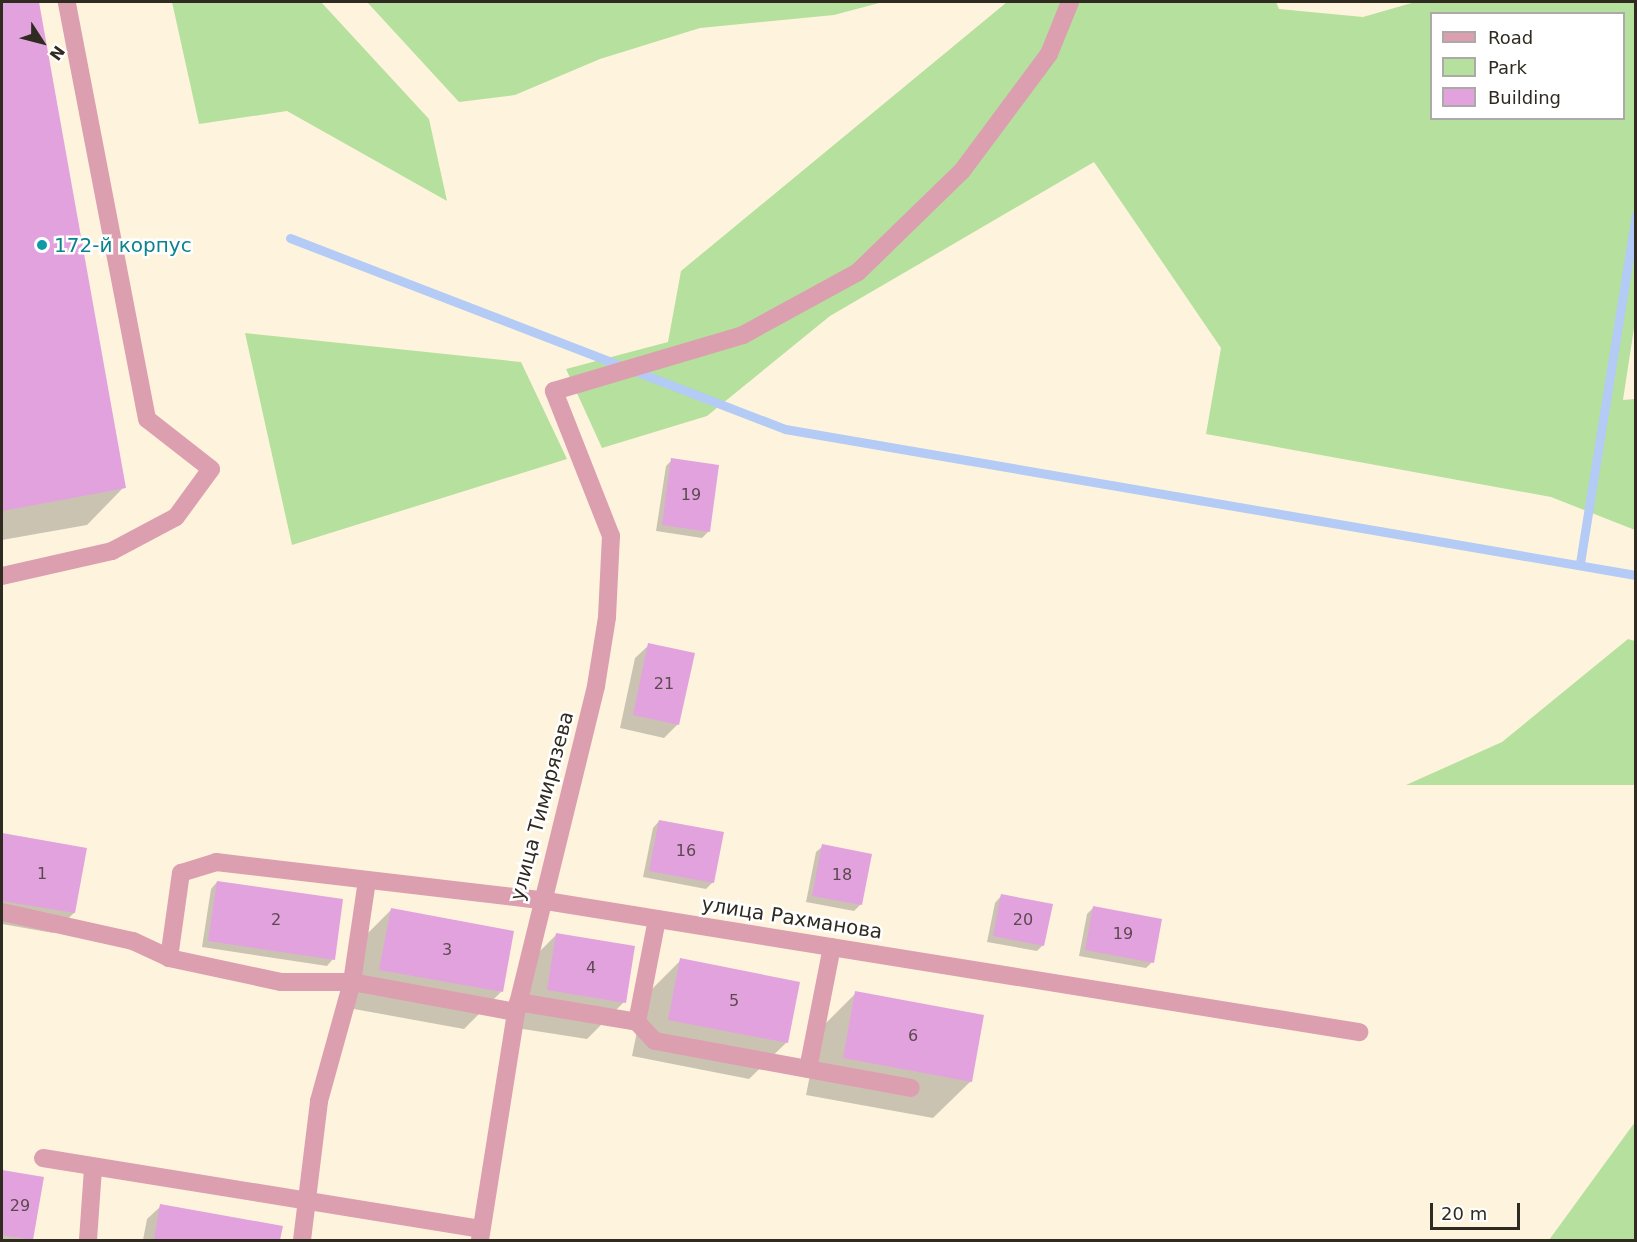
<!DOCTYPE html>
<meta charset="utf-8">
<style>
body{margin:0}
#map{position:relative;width:1637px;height:1242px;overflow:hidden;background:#fef4de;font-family:"DejaVu Sans",sans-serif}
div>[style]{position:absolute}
.green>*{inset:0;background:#b6e09d}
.shadow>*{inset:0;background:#0003}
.stream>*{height:9px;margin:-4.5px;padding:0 4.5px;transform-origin:4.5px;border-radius:4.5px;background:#b3cbf5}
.building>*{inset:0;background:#e2a2dd}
.minor>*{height:18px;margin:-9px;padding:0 9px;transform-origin:9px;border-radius:9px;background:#dc9fb0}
.dots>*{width:16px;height:16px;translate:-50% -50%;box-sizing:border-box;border:3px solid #fff;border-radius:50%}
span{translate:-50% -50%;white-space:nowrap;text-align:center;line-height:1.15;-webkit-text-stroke:5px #fff;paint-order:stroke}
.number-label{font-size:16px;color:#5c4950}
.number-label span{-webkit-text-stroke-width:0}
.culture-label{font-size:20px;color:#0d838f}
.left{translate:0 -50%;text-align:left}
.street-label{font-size:20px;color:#302b21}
.frame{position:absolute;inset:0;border:3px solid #302b21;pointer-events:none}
.legend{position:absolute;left:1430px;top:12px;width:195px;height:108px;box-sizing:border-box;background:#fff;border:2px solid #acaaa6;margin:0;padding:8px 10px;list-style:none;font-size:18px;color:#302b21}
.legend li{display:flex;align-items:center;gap:12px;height:30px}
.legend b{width:30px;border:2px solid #acaaa6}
.north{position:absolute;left:12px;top:12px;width:60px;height:60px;-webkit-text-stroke:4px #fff;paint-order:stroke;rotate:126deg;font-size:16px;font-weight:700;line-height:24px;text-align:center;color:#302b21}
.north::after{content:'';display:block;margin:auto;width:21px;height:27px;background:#302b21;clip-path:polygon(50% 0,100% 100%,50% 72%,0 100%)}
.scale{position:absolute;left:1430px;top:1203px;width:90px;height:27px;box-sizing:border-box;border:3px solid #302b21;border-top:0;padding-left:8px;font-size:18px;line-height:21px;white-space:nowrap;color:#302b21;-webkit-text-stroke:4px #fff;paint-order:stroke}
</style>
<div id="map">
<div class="green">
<div style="clip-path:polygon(172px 2px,321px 2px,429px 119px,447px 201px,287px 111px,199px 124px)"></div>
<div style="clip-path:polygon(367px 2px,883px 2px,834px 15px,700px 28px,600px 59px,515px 95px,459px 102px)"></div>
<div style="clip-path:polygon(evenodd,1007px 2px,1276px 2px,1279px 9px,1363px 17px,1415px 2px,1635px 2px,1636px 315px,1623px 400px,1635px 399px,1635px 530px,1551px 497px,1206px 434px,1221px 348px,1094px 162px,830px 316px,707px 416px,602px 448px,566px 369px,668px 342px,681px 271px,1007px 2px,1432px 14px,1624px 14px,1624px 118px,1432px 118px,1432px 14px)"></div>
<div style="clip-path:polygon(245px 333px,521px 362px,567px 459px,292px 545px)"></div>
<div style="clip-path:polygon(1628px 639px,1635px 641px,1635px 785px,1406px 785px,1502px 742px)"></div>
<div style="clip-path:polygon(1635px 1122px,1635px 1240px,1549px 1240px)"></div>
</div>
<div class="shadow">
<div style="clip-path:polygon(2px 2px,38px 2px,124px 487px,87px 525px,2px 540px)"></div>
<div style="clip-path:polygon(672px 460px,708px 532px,702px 538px,656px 531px,666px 466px)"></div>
<div style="clip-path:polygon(649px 645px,678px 724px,664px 738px,620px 728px,635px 658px)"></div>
<div style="clip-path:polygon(659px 821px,713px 882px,706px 889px,643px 877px,653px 828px)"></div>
<div style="clip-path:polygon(2px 835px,85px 849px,74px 913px,53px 933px,2px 924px)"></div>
<div style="clip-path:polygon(823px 846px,870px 855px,860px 905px,854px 911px,806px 902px,816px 852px)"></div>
<div style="clip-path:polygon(217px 882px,333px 959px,327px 966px,202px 947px,211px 889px)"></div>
<div style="clip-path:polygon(1001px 896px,1043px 945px,1037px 951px,987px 942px,995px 903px)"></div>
<div style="clip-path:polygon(1093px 908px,1152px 962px,1146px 968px,1079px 956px,1087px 914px)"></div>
<div style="clip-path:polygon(391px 910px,501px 992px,464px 1029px,343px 1007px,354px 947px)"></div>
<div style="clip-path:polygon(556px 935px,624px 1002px,587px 1039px,510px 1027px,519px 972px)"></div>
<div style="clip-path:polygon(681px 960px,787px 1042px,749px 1079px,632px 1056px,644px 997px)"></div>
<div style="clip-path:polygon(856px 993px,971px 1081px,933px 1118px,806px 1095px,819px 1030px)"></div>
<div style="clip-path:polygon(2px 1171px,42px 1179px,31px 1240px,2px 1240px)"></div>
<div style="clip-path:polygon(161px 1206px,281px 1227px,279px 1240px,143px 1240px,147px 1219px)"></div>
</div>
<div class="stream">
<div style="left:290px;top:238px;width:531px;rotate:21.1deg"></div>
<div style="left:785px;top:429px;width:863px;rotate:9.74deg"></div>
<div style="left:1580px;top:563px;width:353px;rotate:-80.9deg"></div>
</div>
<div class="building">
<div style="clip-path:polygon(2px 2px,39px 2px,126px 488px,2px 511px)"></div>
<div style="clip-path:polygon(671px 458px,719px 465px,710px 532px,662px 525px)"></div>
<div style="clip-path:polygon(648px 643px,695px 653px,679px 725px,633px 715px)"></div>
<div style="clip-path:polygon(659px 820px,724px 832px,714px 883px,649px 871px)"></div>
<div style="clip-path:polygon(2px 833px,87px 848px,75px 913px,2px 901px)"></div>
<div style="clip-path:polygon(822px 844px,872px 854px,862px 905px,812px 896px)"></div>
<div style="clip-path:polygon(217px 881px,343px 899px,335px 960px,208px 941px)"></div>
<div style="clip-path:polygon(1001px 894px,1053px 904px,1044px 946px,993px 936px)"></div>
<div style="clip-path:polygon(1093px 906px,1162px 919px,1154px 963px,1085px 950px)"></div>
<div style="clip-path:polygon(391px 908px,514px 931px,503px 992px,379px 970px)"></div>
<div style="clip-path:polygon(556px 933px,635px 946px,626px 1003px,547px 990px)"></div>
<div style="clip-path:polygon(680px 958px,800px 982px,788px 1043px,668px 1020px)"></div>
<div style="clip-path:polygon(855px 991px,984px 1015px,972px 1082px,843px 1058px)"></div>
<div style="clip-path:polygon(2px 1170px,44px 1177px,33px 1240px,2px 1235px)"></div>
<div style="clip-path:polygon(160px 1204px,283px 1226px,280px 1240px,154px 1240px)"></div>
</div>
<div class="minor">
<div style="left:2px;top:576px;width:113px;rotate:-12.8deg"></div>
<div style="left:112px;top:551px;width:72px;rotate:-28deg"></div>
<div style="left:176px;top:517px;width:59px;rotate:-53.9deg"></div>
<div style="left:211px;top:469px;width:81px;rotate:-142deg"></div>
<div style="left:147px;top:419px;width:425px;rotate:-100.9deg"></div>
<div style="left:2px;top:912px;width:134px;rotate:12.5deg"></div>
<div style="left:133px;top:941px;width:40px;rotate:25deg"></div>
<div style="left:169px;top:958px;width:115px;rotate:12.1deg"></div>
<div style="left:281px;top:982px;width:71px"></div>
<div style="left:352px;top:982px;width:167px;rotate:10.4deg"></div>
<div style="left:169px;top:958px;width:86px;rotate:-82deg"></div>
<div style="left:181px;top:873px;width:37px;rotate:-17deg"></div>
<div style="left:216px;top:862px;width:326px;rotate:6.7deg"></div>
<div style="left:540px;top:900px;width:830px;rotate:9.16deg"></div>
<div style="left:518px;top:1002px;width:121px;rotate:9.5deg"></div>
<div style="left:637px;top:1022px;width:26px;rotate:47deg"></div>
<div style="left:655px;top:1041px;width:260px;rotate:10.4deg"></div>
<div style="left:637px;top:1022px;width:105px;rotate:-79deg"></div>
<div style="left:808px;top:1069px;width:124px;rotate:-78.9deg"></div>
<div style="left:43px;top:1158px;width:443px;rotate:9.2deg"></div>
<div style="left:88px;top:1240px;width:71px;rotate:-86deg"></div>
<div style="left:302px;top:1240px;width:140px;rotate:-83deg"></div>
<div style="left:319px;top:1101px;width:123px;rotate:-74.5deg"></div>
<div style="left:352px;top:982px;width:103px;rotate:-81.6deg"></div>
<div style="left:480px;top:1240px;width:231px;rotate:-81deg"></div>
<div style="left:516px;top:1012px;width:336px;rotate:-76.2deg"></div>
<div style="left:596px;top:686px;width:70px;rotate:-80.9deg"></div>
<div style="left:607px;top:617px;width:81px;rotate:-87.2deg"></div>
<div style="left:611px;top:536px;width:156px;rotate:-111.5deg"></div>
<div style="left:554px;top:391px;width:197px;rotate:-16.5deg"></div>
<div style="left:743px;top:335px;width:131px;rotate:-28.7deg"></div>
<div style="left:858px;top:272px;width:145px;rotate:-44.2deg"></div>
<div style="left:962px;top:171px;width:146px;rotate:-53.4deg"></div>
<div style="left:1049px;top:54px;width:56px;rotate:-68deg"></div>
</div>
<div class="dots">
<div style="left:42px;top:245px;background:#0f9aa8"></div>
</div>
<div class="number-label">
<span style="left:691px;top:495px">19</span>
<span style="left:664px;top:684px">21</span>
<span style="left:686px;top:851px">16</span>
<span style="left:42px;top:874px">1</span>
<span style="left:842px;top:875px">18</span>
<span style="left:276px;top:920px">2</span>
<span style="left:1023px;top:920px">20</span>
<span style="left:1123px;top:934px">19</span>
<span style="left:447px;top:950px">3</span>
<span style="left:591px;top:968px">4</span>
<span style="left:734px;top:1001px">5</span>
<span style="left:913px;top:1036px">6</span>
<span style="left:20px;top:1206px">29</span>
</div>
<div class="culture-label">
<span class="left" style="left:54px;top:245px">172-й корпус</span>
</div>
<div class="street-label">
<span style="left:542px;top:806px;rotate:-75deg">улица Тимирязева</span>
<span style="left:792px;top:918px;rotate:9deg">улица Рахманова</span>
</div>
<div class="frame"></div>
<ul class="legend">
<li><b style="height:8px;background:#dc9fb0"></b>Road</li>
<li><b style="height:16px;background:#b6e09d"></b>Park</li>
<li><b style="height:16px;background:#e2a2dd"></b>Building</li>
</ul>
<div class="north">N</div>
<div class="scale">20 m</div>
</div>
